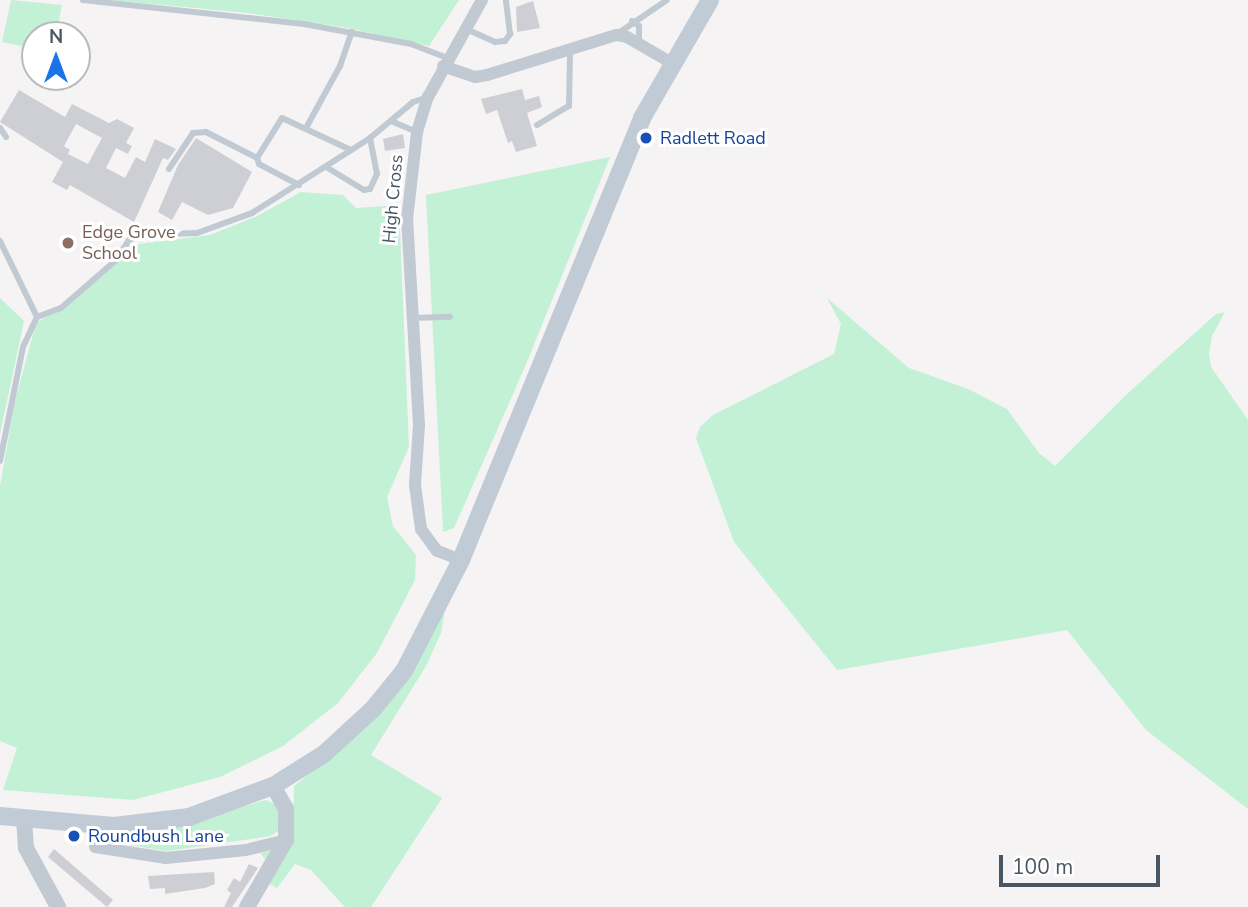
<!DOCTYPE html>
<style>
body{margin:0}
#map{position:relative;width:1248px;height:907px;overflow:hidden;background:#f5f3f3;font-family:"Nunito Sans",sans-serif}
div>[style]{position:absolute}
.green>*{inset:0;background:#c3f1d5}
.building>*{inset:0;background:#cdcfd5}
.service>*{height:6px;margin:-3px;padding:0 3px;transform-origin:3px;border-radius:3px;background:#c1cad2}
.minor>*{height:12px;margin:-6px;padding:0 6px;transform-origin:6px;border-radius:6px;background:#c1cad2}
.tertiary>*{height:16px;margin:-8px;padding:0 8px;transform-origin:8px;border-radius:8px;background:#c1cad2}
.secondary>*{height:18px;margin:-9px;padding:0 9px;transform-origin:9px;border-radius:9px;background:#c1cbd6}
.dots>*{width:19px;height:19px;translate:-50% -50%;box-sizing:border-box;border:4px solid #fff;border-radius:50%}
span{translate:-50% -50%;white-space:nowrap;text-align:center;line-height:1.15;-webkit-text-stroke:6px #fff;paint-order:stroke}
.transit-label{font-size:18px;color:#164399}
.left{translate:0 -50%;text-align:left}
.street-label{font-size:18px;color:#4a5661}
.education-label{font-size:18px;color:#785e54}
.north{position:absolute;left:21px;top:21px;width:70px;height:70px;box-sizing:border-box;background:#fff;border:2px solid #b7bbc0;border-radius:50%;rotate:0deg;font-size:19px;font-weight:700;line-height:28px;text-align:center;color:#4a5661}
.north::after{content:'';display:block;margin:auto;width:24px;height:32px;background:#1a73e8;clip-path:polygon(50% 0,100% 100%,50% 72%,0 100%)}
.scale{position:absolute;left:999px;top:855px;width:161px;height:32px;box-sizing:border-box;border:4px solid #4a5661;border-top:0;padding-left:9px;font-size:21px;line-height:24px;white-space:nowrap;color:#4a5661;-webkit-text-stroke:5px #fff;paint-order:stroke}
</style>
<div id="map">
<div class="green">
<div style="clip-path:polygon(11px 0,62px 5px,56px 35px,35px 35px,35px 49px,2px 42px)"></div>
<div style="clip-path:polygon(111px 0,459px 0,429px 46px,343px 27px,247px 13px)"></div>
<div style="clip-path:polygon(610px 157px,527px 362px,454px 528px,443px 532px,426px 195px)"></div>
<div style="clip-path:polygon(301px 192px,343px 195px,356px 208px,399px 205px,409px 447px,387px 497px,393px 526px,416px 555px,415px 580px,377px 653px,338px 703px,283px 746px,220px 777px,133px 800px,3px 790px,17px 748px,0 741px,0 486px,15px 401px,36px 323px,75px 299px,131px 245px,210px 235px,257px 216px)"></div>
<div style="clip-path:polygon(0 298px,24px 321px,0 434px)"></div>
<div style="clip-path:polygon(827px 298px,909px 368px,968px 389px,1007px 409px,1039px 453px,1055px 466px,1127px 394px,1216px 314px,1225px 312px,1212px 336px,1209px 354px,1211px 367px,1248px 420px,1248px 809px,1146px 730px,1067px 630px,837px 670px,734px 542px,696px 438px,700px 427px,713px 415px,834px 354px,841px 324px)"></div>
<div style="clip-path:polygon(445px 610px,441px 633px,426px 666px,371px 755px,442px 798px,371px 907px,345px 907px,311px 870px,295px 864px,277px 888px,267px 882px,271px 866px,260px 853px,293px 845px,294px 786px,350px 741px,417px 661px)"></div>
<div style="clip-path:polygon(266px 800px,280px 806px,281px 829px,271px 836px,167px 851px,109px 842px,104px 835px,170px 826px)"></div>
</div>
<div class="building">
<div style="clip-path:polygon(533px 1px,540px 28px,517px 32px,516px 7px)"></div>
<div style="clip-path:polygon(522px 89px,525px 100px,539px 96px,542px 107px,527px 113px,537px 146px,516px 152px,512px 141px,508px 143px,497px 110px,486px 114px,481px 99px)"></div>
<div style="clip-path:polygon(evenodd,19px 90px,65px 117px,72px 104px,109px 123px,117px 119px,134px 128px,126px 143px,132px 146px,128px 154px,116px 148px,106px 168px,125px 178px,136px 157px,145px 162px,155px 139px,176px 149px,168px 160px,163px 158px,134px 222px,70px 185px,67px 190px,52px 182px,63px 162px,0 122px,19px 90px,76px 124px,102px 138px,88px 164px,68px 154px,70px 150px,64px 146px,76px 124px)"></div>
<div style="clip-path:polygon(403px 134px,405px 148px,385px 151px,383px 139px)"></div>
<div style="clip-path:polygon(196px 138px,252px 172px,233px 208px,208px 215px,182px 202px,172px 220px,158px 212px,178px 165px)"></div>
<div style="clip-path:polygon(54px 849px,113px 900px,107px 907px,48px 857px)"></div>
<div style="clip-path:polygon(249px 864px,258px 868px,232px 907px,224px 907px,231px 893px,227px 890px,234px 878px,240px 882px)"></div>
<div style="clip-path:polygon(214px 872px,215px 884px,205px 888px,165px 894px,165px 888px,150px 889px,148px 876px)"></div>
</div>
<div class="service">
<div style="left:83px;top:0;width:222px;rotate:6.2deg"></div>
<div style="left:304px;top:24px;width:109px;rotate:10.6deg"></div>
<div style="left:411px;top:44px;width:39px;rotate:21deg"></div>
<div style="left:632px;top:21px;width:9px;rotate:36deg"></div>
<div style="left:639px;top:26px;width:17px;rotate:90deg"></div>
<div style="left:466px;top:29px;width:32px;rotate:24deg"></div>
<div style="left:495px;top:42px;width:10px;rotate:-6deg"></div>
<div style="left:505px;top:41px;width:9px;rotate:-54deg"></div>
<div style="left:510px;top:34px;width:34px;rotate:-97deg"></div>
<div style="left:617px;top:34px;width:60px;rotate:-34.2deg"></div>
<div style="left:391px;top:121px;width:28px;rotate:23deg"></div>
<div style="left:537px;top:125px;width:37px;rotate:-31deg"></div>
<div style="left:569px;top:106px;width:54px;rotate:-88.9deg"></div>
<div style="left:0;top:128px;width:11px;rotate:56deg"></div>
<div style="left:306px;top:128px;width:71px;rotate:-61.3deg"></div>
<div style="left:340px;top:66px;width:36px;rotate:-71deg"></div>
<div style="left:326px;top:167px;width:44px;rotate:31.2deg"></div>
<div style="left:364px;top:190px;width:6px;rotate:-9deg"></div>
<div style="left:370px;top:189px;width:17px;rotate:-65deg"></div>
<div style="left:377px;top:174px;width:37px;rotate:-101deg"></div>
<div style="left:169px;top:169px;width:43px;rotate:-56.3deg"></div>
<div style="left:193px;top:133px;width:13px;rotate:-4deg"></div>
<div style="left:206px;top:132px;width:57px;rotate:27deg"></div>
<div style="left:299px;top:185px;width:45px;rotate:-152.3deg"></div>
<div style="left:259px;top:164px;width:6px;rotate:-108deg"></div>
<div style="left:257px;top:158px;width:47px;rotate:-58deg"></div>
<div style="left:282px;top:118px;width:76px;rotate:24.9deg"></div>
<div style="left:0;top:241px;width:85px;rotate:64deg"></div>
<div style="left:37px;top:317px;width:26px;rotate:-21deg"></div>
<div style="left:61px;top:308px;width:72px;rotate:-41deg"></div>
<div style="left:115px;top:261px;width:25px;rotate:-56deg"></div>
<div style="left:129px;top:240px;width:14px;rotate:-21deg"></div>
<div style="left:142px;top:235px;width:55px;rotate:-2.1deg"></div>
<div style="left:197px;top:233px;width:59px;rotate:-20deg"></div>
<div style="left:252px;top:213px;width:140px;rotate:-32.4deg"></div>
<div style="left:370px;top:138px;width:56px;rotate:-39.9deg"></div>
<div style="left:413px;top:102px;width:16px;rotate:-18deg"></div>
<div style="left:412px;top:318px;width:38px;rotate:-2deg"></div>
<div style="left:0;top:461px;width:116px;rotate:-78.6deg"></div>
<div style="left:23px;top:347px;width:33px;rotate:-65deg"></div>
</div>
<div class="minor">
<div style="left:443px;top:66px;width:34px;rotate:19deg"></div>
<div style="left:475px;top:77px;width:12px;rotate:-9deg"></div>
<div style="left:487px;top:75px;width:135px;rotate:-17.2deg"></div>
<div style="left:616px;top:35px;width:11px;rotate:10deg"></div>
<div style="left:627px;top:37px;width:50px;rotate:30.2deg"></div>
<div style="left:461px;top:560px;width:26px;rotate:-159deg"></div>
<div style="left:437px;top:551px;width:27px;rotate:-126deg"></div>
<div style="left:421px;top:529px;width:44px;rotate:-97.8deg"></div>
<div style="left:415px;top:485px;width:60px;rotate:-86.2deg"></div>
<div style="left:419px;top:425px;width:206px;rotate:-93.3deg"></div>
<div style="left:407px;top:219px;width:88px;rotate:-83.4deg"></div>
<div style="left:417px;top:132px;width:37px;rotate:-73deg"></div>
<div style="left:428px;top:97px;width:111px;rotate:-60.9deg"></div>
<div style="left:95px;top:847px;width:72px;rotate:8.8deg"></div>
<div style="left:166px;top:858px;width:80px;rotate:-5.7deg"></div>
<div style="left:246px;top:850px;width:41px;rotate:-14deg"></div>
</div>
<div class="tertiary">
<div style="left:24px;top:819px;width:29px;rotate:86deg"></div>
<div style="left:26px;top:848px;width:67px;rotate:61.5deg"></div>
<div style="left:247px;top:907px;width:78px;rotate:-59.8deg"></div>
<div style="left:286px;top:840px;width:31px;rotate:-90deg"></div>
<div style="left:286px;top:809px;width:26px;rotate:-119deg"></div>
</div>
<div class="secondary">
<div style="left:0;top:816px;width:114px;rotate:5deg"></div>
<div style="left:114px;top:826px;width:76px;rotate:-6.8deg"></div>
<div style="left:189px;top:817px;width:90px;rotate:-20.3deg"></div>
<div style="left:273px;top:786px;width:60px;rotate:-32.1deg"></div>
<div style="left:324px;top:754px;width:67px;rotate:-42.6deg"></div>
<div style="left:373px;top:709px;width:49px;rotate:-50.8deg"></div>
<div style="left:404px;top:671px;width:125px;rotate:-62.8deg"></div>
<div style="left:461px;top:560px;width:478px;rotate:-67.7deg"></div>
<div style="left:642px;top:118px;width:136px;rotate:-60deg"></div>
</div>
<div class="dots">
<div style="left:646px;top:138px;background:#1a4fb4"></div>
<div style="left:68px;top:243px;background:#8d6e63"></div>
<div style="left:74px;top:836px;background:#1a4fb4"></div>
</div>
<div class="transit-label">
<span class="left" style="left:660px;top:138px">Radlett Road</span>
<span class="left" style="left:88px;top:836px">Roundbush Lane</span>
</div>
<div class="street-label">
<span style="left:393px;top:199px;rotate:-85deg">High Cross</span>
</div>
<div class="education-label">
<span class="left" style="left:82px;top:243px">Edge Grove<br>School</span>
</div>
<div class="north">N</div>
<div class="scale">100 m</div>
</div>
